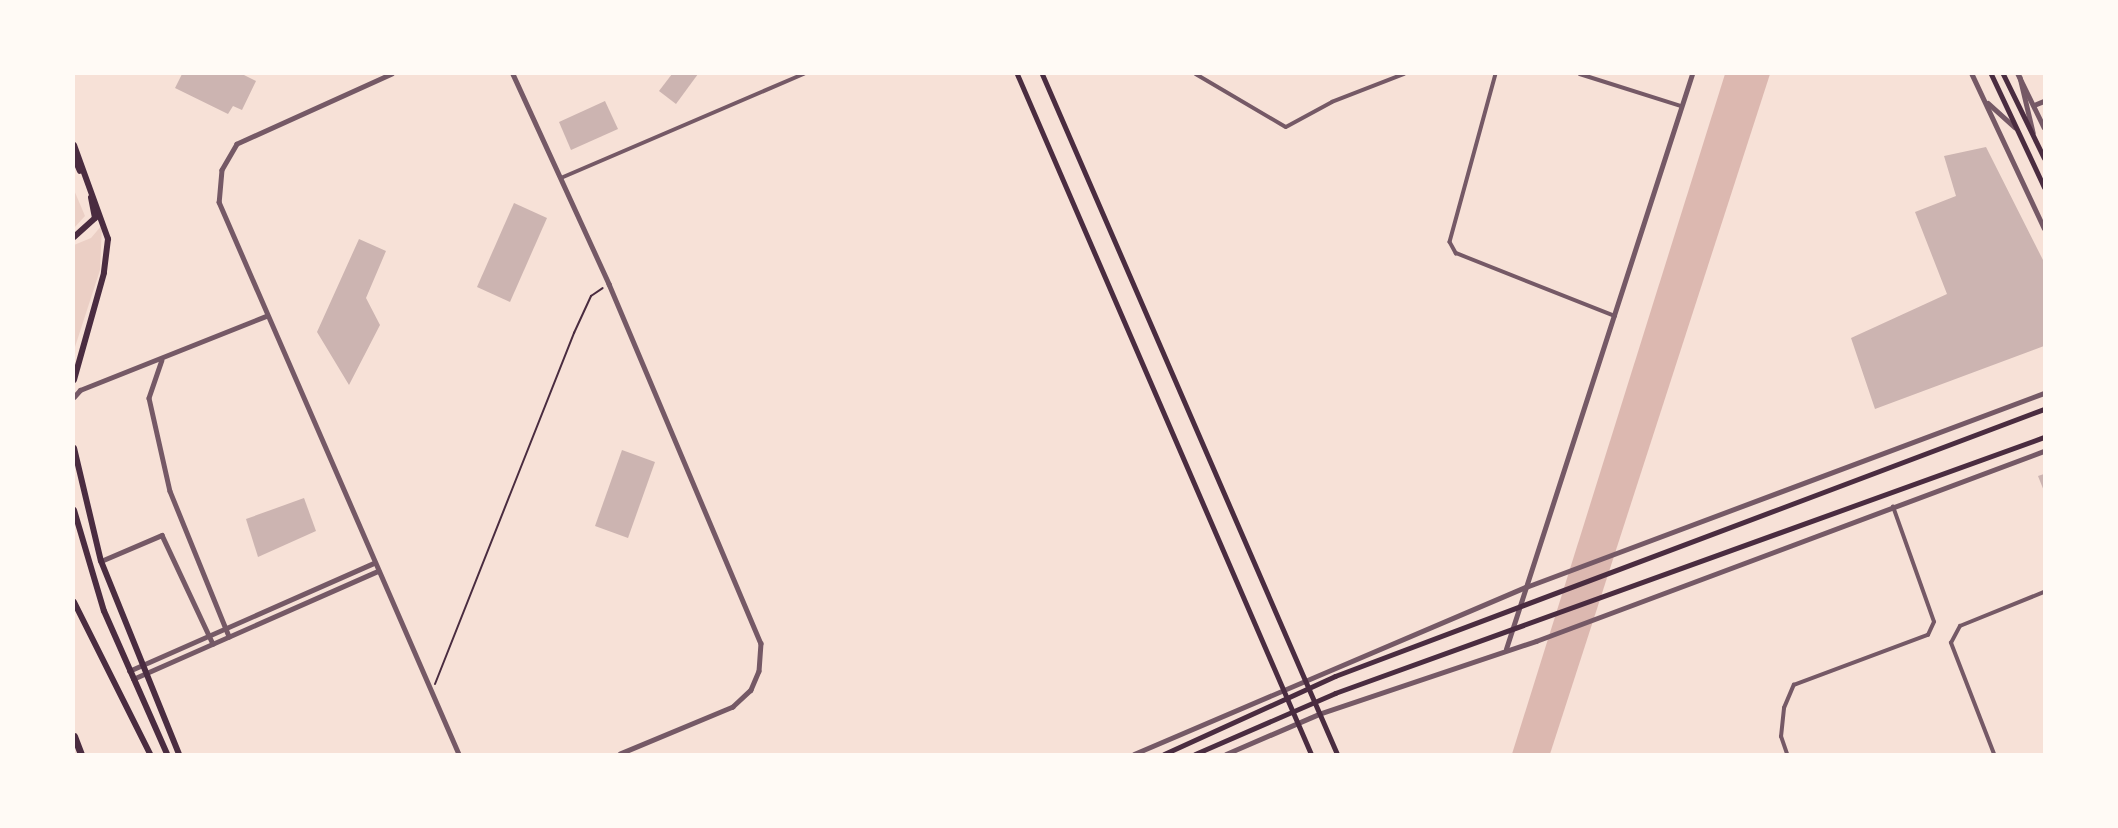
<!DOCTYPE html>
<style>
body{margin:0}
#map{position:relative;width:2118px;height:828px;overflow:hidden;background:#f7e1d7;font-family:Lato,sans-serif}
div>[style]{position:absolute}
.green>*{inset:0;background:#ebcfc5}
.water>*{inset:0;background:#dcb8b0}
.building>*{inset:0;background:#ccb4b1}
.path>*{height:2px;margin:-1px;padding:0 1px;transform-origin:1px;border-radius:1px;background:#4a2c40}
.minor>*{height:3.5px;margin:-1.75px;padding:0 1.75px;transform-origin:1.75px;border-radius:1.75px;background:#755966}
.tertiary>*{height:4.5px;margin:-2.25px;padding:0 2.25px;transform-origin:2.25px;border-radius:2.25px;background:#755966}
.secondary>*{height:5px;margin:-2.5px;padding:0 2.5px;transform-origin:2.5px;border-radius:2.5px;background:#4a2c40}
.trunk>*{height:6px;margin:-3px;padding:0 3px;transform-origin:3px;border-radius:3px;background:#4a2c40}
.motorway>*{height:7px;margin:-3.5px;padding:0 3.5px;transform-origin:3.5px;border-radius:3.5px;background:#4a2c40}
span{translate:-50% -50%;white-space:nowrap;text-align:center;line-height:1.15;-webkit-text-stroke:6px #fffaf5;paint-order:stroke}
.frame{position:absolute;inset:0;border:75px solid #fffaf5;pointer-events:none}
</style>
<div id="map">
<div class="green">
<div style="clip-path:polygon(74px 190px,85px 216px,74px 228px)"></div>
<div style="clip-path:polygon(102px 225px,100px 270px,74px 350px,74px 245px,91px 238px)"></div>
</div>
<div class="water">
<div style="clip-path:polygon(1725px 74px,1770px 74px,1550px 754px,1512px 754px)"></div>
</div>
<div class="building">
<div style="clip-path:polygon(182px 74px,242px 74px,256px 81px,242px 110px,233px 106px,228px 114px,175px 88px)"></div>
<div style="clip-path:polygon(672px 74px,698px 74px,676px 104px,659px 91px)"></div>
<div style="clip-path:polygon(605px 101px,618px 129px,571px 150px,559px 122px)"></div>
<div style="clip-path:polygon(1986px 147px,2044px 262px,2044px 346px,1875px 409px,1851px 338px,1947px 294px,1915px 212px,1956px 196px,1944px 156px)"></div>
<div style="clip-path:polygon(514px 203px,547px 218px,510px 302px,477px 287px)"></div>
<div style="clip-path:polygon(359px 239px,386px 251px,366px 298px,380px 325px,349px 385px,317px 332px)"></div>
<div style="clip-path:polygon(622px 450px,655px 462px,628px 538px,595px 526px)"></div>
<div style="clip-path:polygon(2044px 474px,2044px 491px,2038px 476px)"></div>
<div style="clip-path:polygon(304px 498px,316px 531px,258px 557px,246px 519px)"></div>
</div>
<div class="path">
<div style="left:435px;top:684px;width:378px;rotate:-68.4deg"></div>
<div style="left:574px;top:333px;width:41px;rotate:-65.3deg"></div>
<div style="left:591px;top:296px;width:14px;rotate:-34deg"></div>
</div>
<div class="minor">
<div style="left:1196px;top:74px;width:104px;rotate:30.5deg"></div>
<div style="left:1286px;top:127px;width:52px;rotate:-28.5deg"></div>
<div style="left:1332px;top:102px;width:77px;rotate:-21.3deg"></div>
<div style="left:1496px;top:74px;width:174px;rotate:105.3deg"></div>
<div style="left:1450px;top:242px;width:13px;rotate:61deg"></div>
<div style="left:1456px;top:253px;width:171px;rotate:21.6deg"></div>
<div style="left:1580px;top:74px;width:106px;rotate:17.6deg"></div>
<div style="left:561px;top:178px;width:264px;rotate:-23.2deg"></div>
<div style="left:1787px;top:754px;width:18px;rotate:-109deg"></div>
<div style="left:1781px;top:737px;width:29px;rotate:-84deg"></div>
<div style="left:1784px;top:708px;width:25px;rotate:-67deg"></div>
<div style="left:1794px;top:685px;width:143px;rotate:-20.5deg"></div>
<div style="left:1928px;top:635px;width:14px;rotate:-65deg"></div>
<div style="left:1934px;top:622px;width:122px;rotate:-109.6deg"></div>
<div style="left:1994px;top:754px;width:119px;rotate:-111.2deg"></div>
<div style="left:1951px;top:643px;width:19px;rotate:-62deg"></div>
<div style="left:1960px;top:626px;width:91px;rotate:-22deg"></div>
</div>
<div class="tertiary">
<div style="left:392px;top:74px;width:170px;rotate:155.7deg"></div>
<div style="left:237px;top:144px;width:30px;rotate:120deg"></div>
<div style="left:222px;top:170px;width:32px;rotate:95deg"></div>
<div style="left:219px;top:202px;width:602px;rotate:66.5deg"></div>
<div style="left:513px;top:74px;width:231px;rotate:65.4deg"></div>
<div style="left:609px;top:284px;width:390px;rotate:67.1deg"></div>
<div style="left:761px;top:643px;width:28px;rotate:94deg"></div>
<div style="left:759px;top:671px;width:21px;rotate:113deg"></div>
<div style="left:751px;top:690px;width:25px;rotate:137deg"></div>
<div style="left:733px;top:707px;width:122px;rotate:157.4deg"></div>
<div style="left:1972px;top:74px;width:170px;rotate:64.9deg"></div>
<div style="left:2018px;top:74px;width:59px;rotate:63.9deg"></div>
<div style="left:2020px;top:77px;width:57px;rotate:76.7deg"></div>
<div style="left:1988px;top:103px;width:36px;rotate:42deg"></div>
<div style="left:2034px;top:105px;width:11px;rotate:-22deg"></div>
<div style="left:162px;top:360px;width:40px;rotate:108.9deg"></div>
<div style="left:149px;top:398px;width:95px;rotate:77.3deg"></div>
<div style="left:170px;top:491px;width:157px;rotate:67.9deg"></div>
<div style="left:74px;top:397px;width:9px;rotate:-49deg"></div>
<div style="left:80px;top:390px;width:200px;rotate:-21.7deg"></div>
<div style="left:101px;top:561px;width:66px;rotate:-23.1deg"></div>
<div style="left:162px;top:535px;width:120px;rotate:64.9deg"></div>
<div style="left:1506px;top:649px;width:604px;rotate:-72.07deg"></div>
<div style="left:129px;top:671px;width:268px;rotate:-23.8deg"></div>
<div style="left:133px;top:679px;width:268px;rotate:-23.8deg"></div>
<div style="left:1134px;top:754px;width:426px;rotate:-23.1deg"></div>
<div style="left:1526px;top:587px;width:553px;rotate:-20.53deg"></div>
<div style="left:1226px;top:754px;width:101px;rotate:-23.3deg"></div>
<div style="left:1319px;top:714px;width:229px;rotate:-18.6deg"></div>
<div style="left:1536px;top:641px;width:542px;rotate:-20.51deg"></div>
</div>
<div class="secondary">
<div style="left:1017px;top:74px;width:741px;rotate:66.62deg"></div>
<div style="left:1042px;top:74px;width:741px;rotate:66.55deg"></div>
<div style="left:1991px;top:74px;width:125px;rotate:64.9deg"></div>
<div style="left:2003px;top:74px;width:93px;rotate:64deg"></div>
<div style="left:1164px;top:754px;width:188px;rotate:-24.5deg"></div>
<div style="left:1335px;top:676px;width:758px;rotate:-20.64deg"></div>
<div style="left:1195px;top:754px;width:153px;rotate:-23.5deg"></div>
<div style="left:1335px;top:693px;width:754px;rotate:-19.85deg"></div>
</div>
<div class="trunk">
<div style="left:74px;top:145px;width:100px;rotate:70.1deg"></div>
<div style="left:108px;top:239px;width:34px;rotate:97deg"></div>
<div style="left:104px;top:273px;width:111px;rotate:105.7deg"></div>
<div style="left:74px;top:157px;width:15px;rotate:67deg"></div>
<div style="left:74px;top:237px;width:28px;rotate:-42deg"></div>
<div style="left:95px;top:218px;width:21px;rotate:-101deg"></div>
<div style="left:74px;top:448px;width:116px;rotate:76.6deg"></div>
<div style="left:101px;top:561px;width:208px;rotate:68deg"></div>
<div style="left:74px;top:510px;width:105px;rotate:73.5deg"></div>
<div style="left:104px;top:611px;width:156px;rotate:66.2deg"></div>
<div style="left:74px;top:602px;width:170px;rotate:63.4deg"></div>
</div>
<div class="motorway">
<div style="left:74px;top:736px;width:19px;rotate:69deg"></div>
</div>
<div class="frame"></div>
</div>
